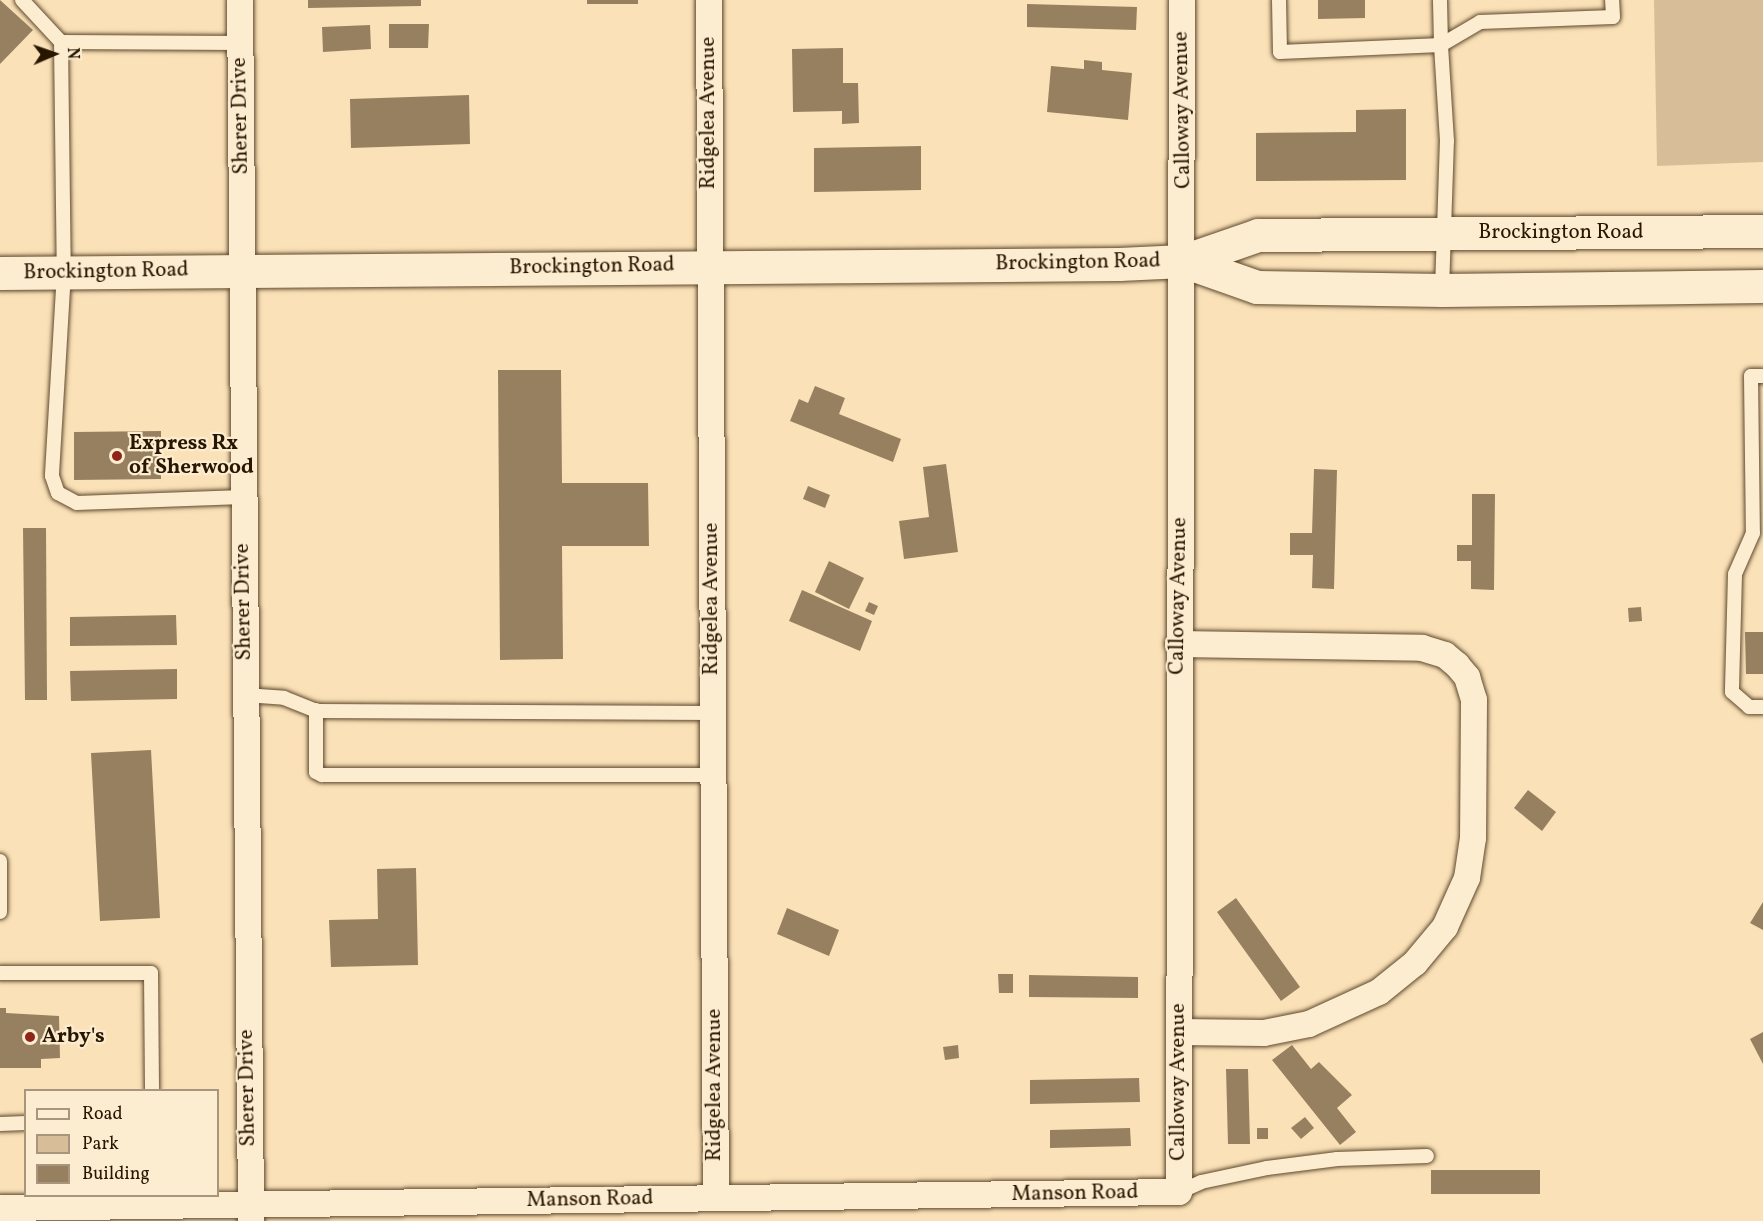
<!DOCTYPE html>
<style>
body{margin:0}
#map{position:relative;width:1763px;height:1221px;overflow:hidden;background:#fbe1b7;font-family:Vollkorn,serif}
div>[style]{position:absolute}
.green>*{inset:0;background:#d7be98}
.building>*{inset:0;background:#968060}
.roads{filter:drop-shadow(0 0 2px #5d492e) drop-shadow(0 0 2px #5d492e)}
.service>*{height:14px;margin:-7px;padding:0 7px;transform-origin:7px;border-radius:7px;background:#fcecd0}
.minor>*{height:26px;margin:-13px;padding:0 13px;transform-origin:13px;border-radius:13px;background:#fcecd0}
.secondary>*{height:33px;margin:-16.5px;padding:0 16.5px;transform-origin:16.5px;border-radius:16.5px;background:#fcecd0}
.dots>*{width:16px;height:16px;translate:-50% -50%;box-sizing:border-box;border:3px solid #fcecd0;border-radius:50%}
span{translate:-50% -50%;white-space:nowrap;text-align:center;line-height:1.15;-webkit-text-stroke:4.5px #fcecd0;paint-order:stroke}
.street-label{font-size:21px;color:#281601}
.poi-label{font-size:21px;color:#281601;font-weight:700}
.left{translate:0 -50%;text-align:left}
.legend{position:absolute;left:24px;top:1089px;width:195px;height:108px;box-sizing:border-box;background:#fcecd0;border:2px solid #a7967d;margin:0;padding:8px 10px;list-style:none;font-size:18px;color:#281601}
.legend li{display:flex;align-items:center;gap:12px;height:30px}
.legend b{width:30px;border:2px solid #a7967d}
.north{position:absolute;left:24px;top:24px;width:60px;height:60px;-webkit-text-stroke:4px #fcecd0;paint-order:stroke;rotate:88deg;font-size:16px;font-weight:700;line-height:24px;text-align:center;color:#281601}
.north::after{content:'';display:block;margin:auto;width:21px;height:27px;background:#281601;clip-path:polygon(50% 0,100% 100%,50% 72%,0 100%)}
</style>
<div id="map">
<div class="green">
<div style="clip-path:polygon(1654px 0,1763px 0,1763px 162px,1657px 166px)"></div>
</div>
<div class="building">
<div style="clip-path:polygon(0 0,33px 30px,0 64px)"></div>
<div style="clip-path:polygon(308px 0,421px 0,421px 6px,308px 8px)"></div>
<div style="clip-path:polygon(587px 0,638px 0,638px 4px,587px 4px)"></div>
<div style="clip-path:polygon(1318px 0,1365px 0,1365px 18px,1318px 19px)"></div>
<div style="clip-path:polygon(1027px 4px,1137px 7px,1136px 30px,1027px 27px)"></div>
<div style="clip-path:polygon(389px 24px,429px 24px,428px 48px,389px 48px)"></div>
<div style="clip-path:polygon(370px 25px,371px 49px,323px 52px,322px 27px)"></div>
<div style="clip-path:polygon(843px 48px,843px 83px,858px 83px,859px 123px,842px 124px,842px 111px,793px 112px,792px 49px)"></div>
<div style="clip-path:polygon(1084px 60px,1102px 62px,1102px 70px,1132px 73px,1128px 120px,1047px 112px,1051px 66px,1084px 69px)"></div>
<div style="clip-path:polygon(469px 95px,470px 144px,351px 148px,350px 99px)"></div>
<div style="clip-path:polygon(1406px 109px,1406px 180px,1256px 181px,1256px 133px,1356px 132px,1356px 110px)"></div>
<div style="clip-path:polygon(921px 146px,921px 190px,814px 192px,814px 148px)"></div>
<div style="clip-path:polygon(498px 370px,561px 370px,562px 483px,648px 483px,649px 546px,562px 546px,563px 659px,500px 660px)"></div>
<div style="clip-path:polygon(815px 386px,845px 398px,839px 414px,901px 439px,893px 462px,790px 421px,799px 399px,808px 403px)"></div>
<div style="clip-path:polygon(161px 431px,161px 479px,74px 480px,74px 432px)"></div>
<div style="clip-path:polygon(946px 464px,958px 552px,904px 559px,899px 521px,929px 517px,923px 467px)"></div>
<div style="clip-path:polygon(1314px 469px,1337px 470px,1334px 589px,1312px 588px,1313px 555px,1290px 555px,1290px 533px,1312px 533px)"></div>
<div style="clip-path:polygon(808px 486px,830px 495px,825px 508px,803px 499px)"></div>
<div style="clip-path:polygon(1472px 494px,1495px 494px,1494px 590px,1471px 589px,1471px 561px,1457px 561px,1457px 545px,1472px 545px)"></div>
<div style="clip-path:polygon(23px 528px,46px 528px,47px 700px,25px 700px)"></div>
<div style="clip-path:polygon(829px 561px,864px 578px,849px 609px,815px 592px)"></div>
<div style="clip-path:polygon(802px 590px,872px 621px,860px 651px,789px 621px)"></div>
<div style="clip-path:polygon(869px 602px,878px 606px,874px 615px,865px 611px)"></div>
<div style="clip-path:polygon(1641px 607px,1642px 621px,1629px 622px,1628px 608px)"></div>
<div style="clip-path:polygon(176px 615px,177px 645px,70px 646px,70px 617px)"></div>
<div style="clip-path:polygon(1745px 632px,1763px 632px,1763px 674px,1746px 674px)"></div>
<div style="clip-path:polygon(177px 669px,177px 699px,71px 701px,70px 671px)"></div>
<div style="clip-path:polygon(151px 750px,160px 918px,100px 921px,91px 753px)"></div>
<div style="clip-path:polygon(1528px 790px,1556px 812px,1542px 831px,1514px 808px)"></div>
<div style="clip-path:polygon(416px 868px,418px 965px,331px 967px,329px 920px,378px 919px,377px 869px)"></div>
<div style="clip-path:polygon(1236px 898px,1300px 987px,1281px 1001px,1217px 912px)"></div>
<div style="clip-path:polygon(1763px 902px,1763px 930px,1750px 923px)"></div>
<div style="clip-path:polygon(787px 908px,839px 930px,829px 956px,777px 934px)"></div>
<div style="clip-path:polygon(998px 974px,1013px 974px,1013px 993px,999px 993px)"></div>
<div style="clip-path:polygon(1029px 975px,1138px 977px,1138px 998px,1029px 997px)"></div>
<div style="clip-path:polygon(0 1008px,6px 1008px,6px 1013px,59px 1016px,60px 1058px,41px 1059px,41px 1068px,0 1068px)"></div>
<div style="clip-path:polygon(1763px 1032px,1763px 1064px,1750px 1039px)"></div>
<div style="clip-path:polygon(958px 1045px,959px 1058px,945px 1060px,943px 1047px)"></div>
<div style="clip-path:polygon(1292px 1045px,1311px 1069px,1319px 1062px,1352px 1095px,1337px 1108px,1356px 1132px,1340px 1145px,1272px 1060px)"></div>
<div style="clip-path:polygon(1226px 1069px,1248px 1069px,1250px 1144px,1228px 1144px)"></div>
<div style="clip-path:polygon(1139px 1078px,1140px 1102px,1030px 1104px,1030px 1080px)"></div>
<div style="clip-path:polygon(1305px 1117px,1314px 1128px,1301px 1139px,1291px 1128px)"></div>
<div style="clip-path:polygon(1130px 1128px,1131px 1146px,1050px 1148px,1050px 1130px)"></div>
<div style="clip-path:polygon(1257px 1128px,1268px 1128px,1268px 1139px,1257px 1139px)"></div>
<div style="clip-path:polygon(1431px 1170px,1540px 1170px,1540px 1194px,1431px 1194px)"></div>
</div>
<div class="roads">
<div class="service">
<div style="left:22px;top:0;width:57px;rotate:47.1deg"></div>
<div style="left:61px;top:42px;width:179px;rotate:0.3deg"></div>
<div style="left:1279px;top:0;width:52px;rotate:88.9deg"></div>
<div style="left:1280px;top:52px;width:161px;rotate:-2.5deg"></div>
<div style="left:1441px;top:45px;width:45px;rotate:-91.3deg"></div>
<div style="left:61px;top:42px;width:230px;rotate:89.3deg"></div>
<div style="left:64px;top:272px;width:204px;rotate:93.4deg"></div>
<div style="left:52px;top:476px;width:18px;rotate:71deg"></div>
<div style="left:58px;top:493px;width:21px;rotate:28deg"></div>
<div style="left:77px;top:503px;width:166px;rotate:-2.1deg"></div>
<div style="left:1442px;top:290px;width:149px;rotate:-88.1deg"></div>
<div style="left:1447px;top:141px;width:96px;rotate:-93.6deg"></div>
<div style="left:1441px;top:45px;width:45px;rotate:-30.5deg"></div>
<div style="left:1480px;top:22px;width:133px;rotate:-2.2deg"></div>
<div style="left:1613px;top:17px;width:17px;rotate:-93deg"></div>
<div style="left:1763px;top:376px;width:12px;rotate:180deg"></div>
<div style="left:1751px;top:376px;width:157px;rotate:89.3deg"></div>
<div style="left:1753px;top:533px;width:45px;rotate:113.7deg"></div>
<div style="left:1735px;top:574px;width:118px;rotate:91.5deg"></div>
<div style="left:1732px;top:692px;width:23px;rotate:41deg"></div>
<div style="left:1749px;top:707px;width:14px"></div>
<div style="left:245px;top:695px;width:39px;rotate:4deg"></div>
<div style="left:284px;top:698px;width:35px;rotate:22deg"></div>
<div style="left:317px;top:711px;width:396px;rotate:0.3deg"></div>
<div style="left:316px;top:710px;width:62px;rotate:90deg"></div>
<div style="left:316px;top:772px;width:7px;rotate:27deg"></div>
<div style="left:322px;top:775px;width:391px"></div>
<div style="left:0;top:861px;width:51px;rotate:90deg"></div>
<div style="left:0;top:973px;width:151px"></div>
<div style="left:151px;top:973px;width:117px;rotate:89.5deg"></div>
<div style="left:0;top:1124px;width:26px;rotate:-2deg"></div>
<div style="left:1179px;top:1192px;width:24px;rotate:-24deg"></div>
<div style="left:1201px;top:1182px;width:67px;rotate:-12deg"></div>
<div style="left:1267px;top:1168px;width:71px;rotate:-7.3deg"></div>
<div style="left:1337px;top:1159px;width:90px;rotate:-1.9deg"></div>
</div>
<div class="minor">
<div style="left:240px;top:0;width:1221px;rotate:89.48deg"></div>
<div style="left:709px;top:0;width:1198px;rotate:89.67deg"></div>
<div style="left:1178px;top:644px;width:244px;rotate:0.9deg"></div>
<div style="left:1422px;top:648px;width:24px;rotate:17deg"></div>
<div style="left:1445px;top:655px;width:16px;rotate:40deg"></div>
<div style="left:1457px;top:665px;width:16px;rotate:50deg"></div>
<div style="left:1467px;top:677px;width:24px;rotate:73deg"></div>
<div style="left:1474px;top:700px;width:138px;rotate:90.4deg"></div>
<div style="left:1473px;top:838px;width:40px;rotate:98.5deg"></div>
<div style="left:1467px;top:878px;width:54px;rotate:114.2deg"></div>
<div style="left:1445px;top:927px;width:47px;rotate:129.8deg"></div>
<div style="left:1415px;top:963px;width:46px;rotate:141.1deg"></div>
<div style="left:1379px;top:992px;width:77px;rotate:155.4deg"></div>
<div style="left:1309px;top:1024px;width:46px;rotate:168.7deg"></div>
<div style="left:1264px;top:1033px;width:85px;rotate:-179.3deg"></div>
<div style="left:0;top:1208px;width:1179px;rotate:-0.78deg"></div>
<div style="left:1179px;top:1192px;width:1192px;rotate:-89.86deg"></div>
</div>
<div class="secondary">
<div style="left:1183px;top:261px;width:78px;rotate:19.4deg"></div>
<div style="left:1257px;top:287px;width:185px;rotate:0.9deg"></div>
<div style="left:1442px;top:290px;width:321px;rotate:-0.7deg"></div>
<div style="left:0;top:273px;width:1119px;rotate:-0.46deg"></div>
<div style="left:1119px;top:264px;width:64px;rotate:-2.7deg"></div>
<div style="left:1183px;top:261px;width:79px;rotate:-19.1deg"></div>
<div style="left:1258px;top:235px;width:505px;rotate:-0.45deg"></div>
</div>
</div>
<div class="dots">
<div style="left:117px;top:456px;background:#8f2418"></div>
<div style="left:30px;top:1037px;background:#8f2418"></div>
</div>
<div class="street-label">
<span style="left:1183px;top:110px;rotate:-91deg">Calloway Avenue</span>
<span style="left:709px;top:113px;rotate:-90deg">Ridgelea Avenue</span>
<span style="left:241px;top:116px;rotate:-91deg">Sherer Drive</span>
<span style="left:1561px;top:233px">Brockington Road</span>
<span style="left:1078px;top:263px;rotate:-1deg">Brockington Road</span>
<span style="left:592px;top:267px;rotate:-1deg">Brockington Road</span>
<span style="left:106px;top:272px;rotate:-1deg">Brockington Road</span>
<span style="left:1179px;top:596px;rotate:-89deg">Calloway Avenue</span>
<span style="left:712px;top:599px;rotate:-90deg">Ridgelea Avenue</span>
<span style="left:244px;top:602px;rotate:-91deg">Sherer Drive</span>
<span style="left:1179px;top:1082px;rotate:-90deg">Calloway Avenue</span>
<span style="left:715px;top:1085px;rotate:-90deg">Ridgelea Avenue</span>
<span style="left:248px;top:1088px;rotate:-91deg">Sherer Drive</span>
<span style="left:1075px;top:1194px;rotate:-1deg">Manson Road</span>
<span style="left:590px;top:1200px;rotate:-1deg">Manson Road</span>
</div>
<div class="poi-label">
<span class="left" style="left:129px;top:456px">Express Rx<br>of Sherwood</span>
<span class="left" style="left:42px;top:1037px">Arby's</span>
</div>
<ul class="legend">
<li><b style="height:8px;background:#fcecd0"></b>Road</li>
<li><b style="height:16px;background:#d7be98"></b>Park</li>
<li><b style="height:16px;background:#968060"></b>Building</li>
</ul>
<div class="north">N</div>
</div>
